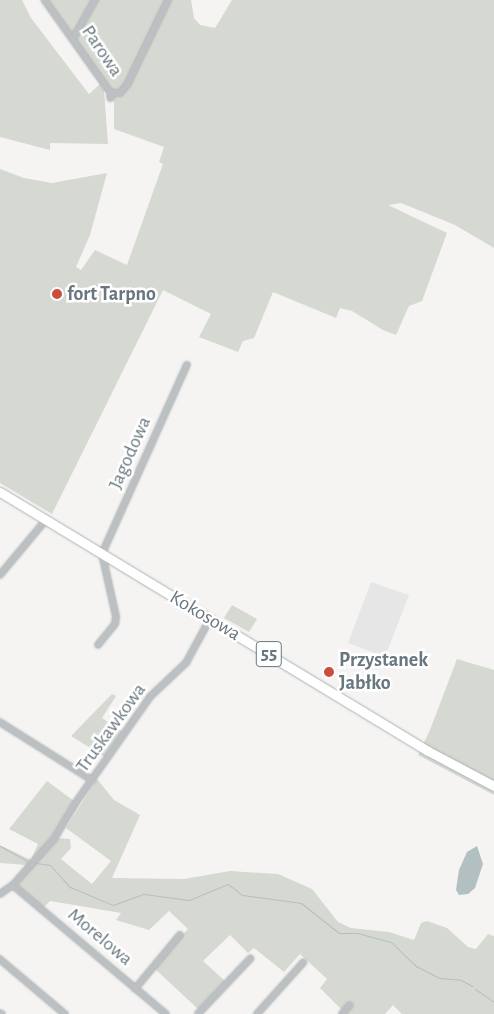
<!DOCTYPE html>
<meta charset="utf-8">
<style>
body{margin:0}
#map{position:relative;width:494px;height:1014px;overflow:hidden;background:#f5f4f2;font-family:"Alegreya Sans",sans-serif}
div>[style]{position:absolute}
.built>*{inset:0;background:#e5e6e5}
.green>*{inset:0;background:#d5d9d2}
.water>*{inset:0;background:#b3c0c2}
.stream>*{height:1px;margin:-0.5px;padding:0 0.5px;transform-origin:0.5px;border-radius:0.5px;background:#b3c0c2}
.roads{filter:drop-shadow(0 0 1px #aeb3b5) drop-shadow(0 0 1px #aeb3b5)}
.street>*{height:5.5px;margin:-2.75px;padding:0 2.75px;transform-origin:2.75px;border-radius:2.75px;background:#bcc0c3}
.primary>*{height:9px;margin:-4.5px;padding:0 4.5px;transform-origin:4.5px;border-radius:4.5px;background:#fff}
.dots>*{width:14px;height:14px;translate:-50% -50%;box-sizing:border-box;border:2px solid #fff;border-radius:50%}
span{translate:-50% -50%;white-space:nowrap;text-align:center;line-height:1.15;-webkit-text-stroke:5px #fff;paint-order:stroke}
.shield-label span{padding:1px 4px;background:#fff;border:1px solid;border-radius:4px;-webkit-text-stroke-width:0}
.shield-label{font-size:19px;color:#68777f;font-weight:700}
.street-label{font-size:20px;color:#68777f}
.poi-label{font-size:20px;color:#68777f;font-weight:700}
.left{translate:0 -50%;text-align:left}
</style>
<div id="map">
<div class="built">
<div style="clip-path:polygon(371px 582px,409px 595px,385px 657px,348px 643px)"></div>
</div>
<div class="green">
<div style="clip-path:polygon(0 0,22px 0,31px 18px,89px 94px,100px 84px,42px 0,191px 0,194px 18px,200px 25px,215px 28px,232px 0,494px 0,494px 248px,455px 225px,401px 203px,388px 205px,447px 233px,422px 301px,409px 306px,396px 335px,383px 330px,352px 311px,340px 308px,336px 318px,273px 292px,254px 338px,243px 341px,238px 352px,199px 337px,211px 314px,163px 290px,52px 514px,0 483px,0 169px,24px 178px,52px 183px,107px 173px,90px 235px,76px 267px,81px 270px,95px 250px,127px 265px,163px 164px,159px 162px,164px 147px,114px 129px,114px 94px,104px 91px,108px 144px,50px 143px,50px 150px,0 137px)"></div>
<div style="clip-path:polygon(232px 605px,257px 619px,249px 632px,224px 618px)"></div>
<div style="clip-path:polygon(457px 659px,494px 670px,494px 795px,418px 755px,430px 730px)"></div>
<div style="clip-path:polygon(112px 694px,116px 696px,102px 718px,122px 731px,105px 757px,71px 736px)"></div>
<div style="clip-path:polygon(97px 779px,114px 800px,140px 815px,112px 878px,184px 879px,230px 871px,278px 874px,312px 889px,338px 922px,351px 928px,389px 932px,414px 940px,421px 923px,427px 921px,447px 928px,468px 947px,476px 949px,488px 934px,494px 936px,494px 1014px,402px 1014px,393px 1005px,385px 1014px,346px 1014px,320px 988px,327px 979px,300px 954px,284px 972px,254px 948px,248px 953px,230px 935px,203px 961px,225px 981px,198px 1009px,154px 968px,188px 929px,169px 911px,149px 930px,116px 920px,121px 913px,50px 901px,39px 912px,13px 881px,26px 865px,0 863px,0 845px,31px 860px,38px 844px,9px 829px,47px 781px,74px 801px,44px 847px,49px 849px,58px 838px,70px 839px,71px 848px,61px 859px,92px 884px,111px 861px,66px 828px)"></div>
</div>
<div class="water">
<div style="clip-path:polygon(477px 846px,483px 864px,475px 888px,468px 894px,459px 895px,456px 890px,459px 870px,467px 852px)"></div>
</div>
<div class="stream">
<div style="left:0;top:846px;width:31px;rotate:29deg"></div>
<div style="left:36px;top:863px;width:14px;rotate:8deg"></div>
<div style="left:50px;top:865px;width:30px;rotate:48deg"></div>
<div style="left:70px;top:887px;width:47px;rotate:22.7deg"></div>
<div style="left:113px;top:905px;width:33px;rotate:-20deg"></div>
<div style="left:144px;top:894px;width:45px;rotate:7.6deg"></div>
<div style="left:189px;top:900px;width:42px;rotate:-22.3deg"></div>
<div style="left:228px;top:884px;width:18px;rotate:38deg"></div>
<div style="left:242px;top:895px;width:60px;rotate:7.7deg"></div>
<div style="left:301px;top:903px;width:48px;rotate:38.3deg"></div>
<div style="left:339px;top:933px;width:18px"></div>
<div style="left:357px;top:933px;width:35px;rotate:15deg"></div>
<div style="left:391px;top:942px;width:35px;rotate:44deg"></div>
<div style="left:416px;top:966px;width:27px;rotate:27deg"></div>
<div style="left:440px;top:978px;width:21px;rotate:5deg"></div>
<div style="left:461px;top:980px;width:13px;rotate:29deg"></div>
<div style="left:475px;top:989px;width:23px;rotate:34deg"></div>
</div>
<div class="roads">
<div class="street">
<div style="left:45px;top:0;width:114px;rotate:54.6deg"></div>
<div style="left:111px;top:93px;width:5px;rotate:90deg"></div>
<div style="left:73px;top:39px;width:45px;rotate:-60.6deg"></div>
<div style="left:111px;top:93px;width:9px"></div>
<div style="left:120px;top:93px;width:11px;rotate:-49deg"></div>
<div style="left:127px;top:85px;width:94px;rotate:-64.2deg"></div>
<div style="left:0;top:575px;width:72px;rotate:-50.1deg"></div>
<div style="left:98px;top:645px;width:27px;rotate:-51deg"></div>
<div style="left:115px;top:624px;width:7px;rotate:-82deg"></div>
<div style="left:116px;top:617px;width:65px;rotate:-102.5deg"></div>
<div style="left:102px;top:554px;width:207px;rotate:-65.8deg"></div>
<div style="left:0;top:722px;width:109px;rotate:32.2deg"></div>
<div style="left:13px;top:885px;width:200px;rotate:40.1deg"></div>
<div style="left:0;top:894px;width:16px;rotate:-35deg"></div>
<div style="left:13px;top:885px;width:62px;rotate:-48.3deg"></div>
<div style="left:54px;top:839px;width:44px;rotate:-58.8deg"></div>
<div style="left:77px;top:801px;width:127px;rotate:-54.9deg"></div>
<div style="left:150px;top:697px;width:50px;rotate:-43.4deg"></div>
<div style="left:186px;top:663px;width:50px;rotate:-61.4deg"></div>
<div style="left:0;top:959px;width:85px;rotate:40.2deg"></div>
<div style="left:135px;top:989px;width:70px;rotate:-50.2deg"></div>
<div style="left:0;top:1013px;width:2px;rotate:27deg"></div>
<div style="left:198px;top:1014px;width:76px;rotate:-46.6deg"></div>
<div style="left:257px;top:1014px;width:69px;rotate:-48deg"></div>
<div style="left:342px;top:1014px;width:11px;rotate:-49deg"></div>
</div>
<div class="primary">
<div style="left:0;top:492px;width:500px;rotate:31.18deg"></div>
<div style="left:428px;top:751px;width:75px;rotate:27.9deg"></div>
</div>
</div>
<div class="dots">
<div style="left:57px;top:294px;background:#cb4d3c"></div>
<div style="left:329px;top:672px;background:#cb4d3c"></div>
</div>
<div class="shield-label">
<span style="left:269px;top:654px">55</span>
</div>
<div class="street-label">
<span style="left:102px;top:51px;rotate:56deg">Parowa</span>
<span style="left:130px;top:453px;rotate:-66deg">Jagodowa</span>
<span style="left:205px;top:616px;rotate:31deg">Kokosowa</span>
<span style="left:111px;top:728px;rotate:-54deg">Truskawkowa</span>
<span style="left:100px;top:937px;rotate:40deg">Morelowa</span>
</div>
<div class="poi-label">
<span class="left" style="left:67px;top:294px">fort Tarpno</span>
<span class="left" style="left:339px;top:672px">Przystanek<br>Jabłko</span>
</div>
</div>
